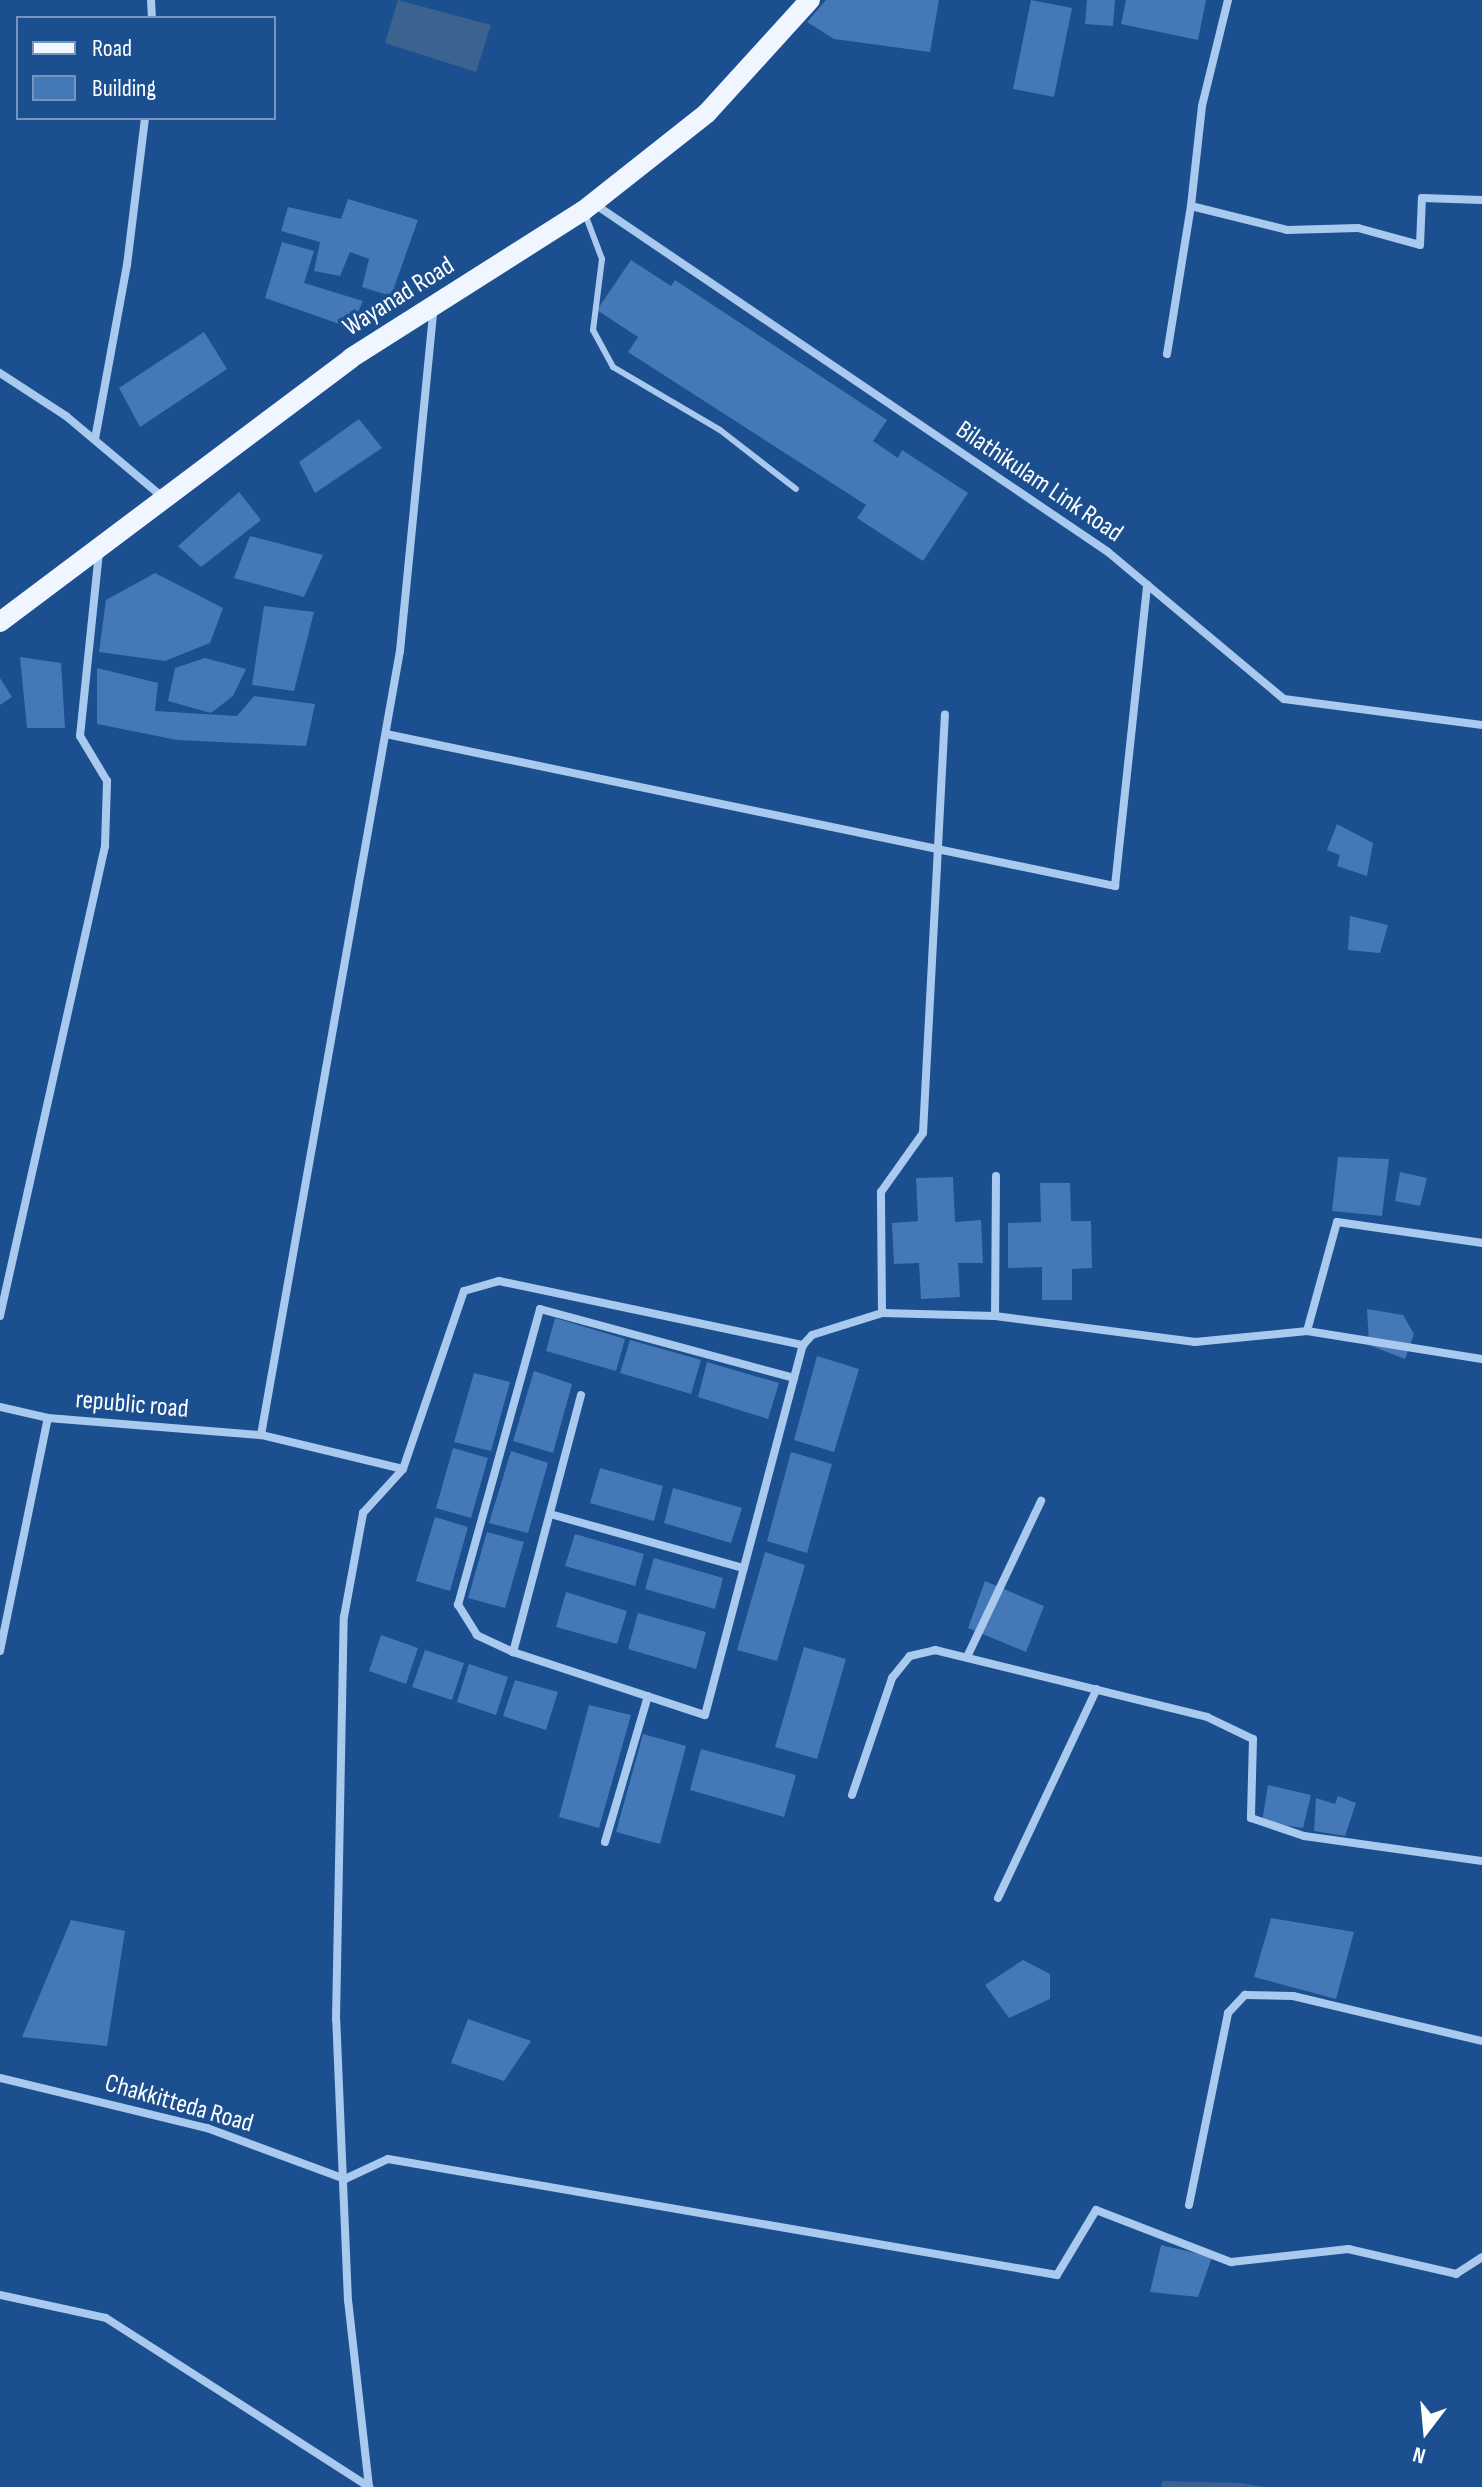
<!DOCTYPE html>
<style>
body{margin:0}
#map{position:relative;width:1482px;height:2487px;overflow:hidden;background:#1b4f8f;font-family:"Sofia Sans Condensed",sans-serif}
div>[style]{position:absolute}
.water>*{inset:0;background:#3c6290}
.building>*{inset:0;background:#4478b7}
.service>*{height:6px;margin:-3px;padding:0 3px;transform-origin:3px;border-radius:3px;background:#a9c9ee}
.minor>*{height:8px;margin:-4px;padding:0 4px;transform-origin:4px;border-radius:4px;background:#a9c9ee}
.primary>*{height:20px;margin:-10px;padding:0 10px;transform-origin:10px;border-radius:10px;background:#f0f6ff}
span{translate:-50% -50%;white-space:nowrap;text-align:center;line-height:1.15;-webkit-text-stroke:7px #1b4f8f;paint-order:stroke}
.street-label{font-size:26px;color:#fff}
.legend{position:absolute;left:16px;top:16px;width:260px;height:104px;box-sizing:border-box;background:#1b4f8f;border:2px solid #7695bc;margin:0;padding:10px 14px;list-style:none;font-size:24px;color:#fff}
.legend li{display:flex;align-items:center;gap:16px;height:40px}
.legend b{width:40px;border:2px solid #7695bc}
.north{position:absolute;left:1386px;top:2391px;width:80px;height:80px;-webkit-text-stroke:6px #1b4f8f;paint-order:stroke;rotate:196deg;font-size:22px;font-weight:700;line-height:32px;text-align:center;color:#fff}
.north::after{content:'';display:block;margin:auto;width:28px;height:36px;background:#fff;clip-path:polygon(50% 0,100% 100%,50% 72%,0 100%)}
</style>
<div id="map">
<div class="water">
<div style="clip-path:polygon(398px 0,491px 25px,476px 72px,385px 43px)"></div>
<div style="clip-path:polygon(1163px 2481px,1241px 2483px,1264px 2487px,1161px 2487px)"></div>
</div>
<div class="building">
<div style="clip-path:polygon(826px 0,939px 0,930px 52px,834px 39px,807px 22px)"></div>
<div style="clip-path:polygon(1031px 0,1072px 8px,1054px 97px,1013px 89px)"></div>
<div style="clip-path:polygon(1087px 0,1115px 0,1113px 26px,1085px 24px)"></div>
<div style="clip-path:polygon(1126px 0,1206px 0,1198px 40px,1121px 24px)"></div>
<div style="clip-path:polygon(348px 199px,418px 220px,391px 296px,362px 287px,369px 259px,350px 252px,340px 276px,314px 271px,320px 242px,281px 231px,288px 207px,341px 219px)"></div>
<div style="clip-path:polygon(282px 242px,314px 251px,304px 283px,363px 301px,351px 328px,265px 298px)"></div>
<div style="clip-path:polygon(631px 260px,671px 286px,675px 280px,887px 420px,873px 441px,898px 458px,902px 450px,968px 493px,923px 561px,857px 518px,866px 505px,628px 352px,638px 337px,597px 310px)"></div>
<div style="clip-path:polygon(204px 332px,227px 369px,140px 427px,119px 388px)"></div>
<div style="clip-path:polygon(359px 419px,382px 448px,315px 493px,299px 462px)"></div>
<div style="clip-path:polygon(239px 492px,261px 520px,201px 567px,178px 546px)"></div>
<div style="clip-path:polygon(250px 536px,323px 555px,304px 597px,234px 578px)"></div>
<div style="clip-path:polygon(155px 573px,223px 608px,210px 643px,165px 661px,99px 652px,106px 600px)"></div>
<div style="clip-path:polygon(264px 606px,314px 612px,294px 691px,252px 685px)"></div>
<div style="clip-path:polygon(20px 657px,61px 663px,65px 728px,27px 728px)"></div>
<div style="clip-path:polygon(205px 658px,246px 669px,233px 696px,211px 713px,168px 701px,175px 668px)"></div>
<div style="clip-path:polygon(97px 668px,158px 683px,155px 711px,237px 716px,254px 696px,315px 704px,306px 746px,177px 740px,97px 724px)"></div>
<div style="clip-path:polygon(0 678px,12px 697px,0 705px)"></div>
<div style="clip-path:polygon(1337px 824px,1373px 843px,1367px 876px,1337px 866px,1340px 855px,1327px 850px)"></div>
<div style="clip-path:polygon(1350px 916px,1388px 925px,1380px 953px,1348px 950px)"></div>
<div style="clip-path:polygon(1338px 1157px,1389px 1159px,1382px 1216px,1332px 1211px)"></div>
<div style="clip-path:polygon(1400px 1172px,1427px 1178px,1420px 1206px,1395px 1201px)"></div>
<div style="clip-path:polygon(953px 1177px,955px 1222px,981px 1220px,983px 1263px,958px 1263px,960px 1297px,921px 1299px,919px 1263px,894px 1264px,892px 1223px,918px 1221px,916px 1178px)"></div>
<div style="clip-path:polygon(1040px 1183px,1070px 1183px,1071px 1221px,1091px 1221px,1092px 1268px,1072px 1269px,1072px 1300px,1042px 1300px,1042px 1267px,1008px 1268px,1008px 1223px,1041px 1222px)"></div>
<div style="clip-path:polygon(1367px 1309px,1403px 1315px,1414px 1334px,1405px 1359px,1369px 1345px)"></div>
<div style="clip-path:polygon(555px 1318px,625px 1339px,616px 1371px,546px 1351px)"></div>
<div style="clip-path:polygon(630px 1340px,701px 1360px,691px 1394px,620px 1373px)"></div>
<div style="clip-path:polygon(817px 1356px,859px 1369px,834px 1452px,794px 1440px)"></div>
<div style="clip-path:polygon(707px 1362px,779px 1383px,768px 1419px,698px 1397px)"></div>
<div style="clip-path:polygon(534px 1371px,572px 1384px,553px 1453px,513px 1441px)"></div>
<div style="clip-path:polygon(474px 1373px,510px 1382px,491px 1451px,454px 1442px)"></div>
<div style="clip-path:polygon(453px 1448px,488px 1458px,471px 1518px,436px 1508px)"></div>
<div style="clip-path:polygon(511px 1451px,548px 1463px,528px 1533px,489px 1523px)"></div>
<div style="clip-path:polygon(791px 1452px,832px 1464px,807px 1553px,767px 1541px)"></div>
<div style="clip-path:polygon(600px 1468px,663px 1486px,654px 1521px,590px 1503px)"></div>
<div style="clip-path:polygon(673px 1488px,742px 1508px,731px 1543px,664px 1523px)"></div>
<div style="clip-path:polygon(435px 1517px,468px 1527px,450px 1591px,416px 1581px)"></div>
<div style="clip-path:polygon(487px 1532px,524px 1542px,505px 1608px,468px 1598px)"></div>
<div style="clip-path:polygon(575px 1534px,644px 1554px,635px 1586px,565px 1566px)"></div>
<div style="clip-path:polygon(765px 1552px,805px 1565px,777px 1661px,737px 1650px)"></div>
<div style="clip-path:polygon(654px 1558px,723px 1578px,715px 1609px,645px 1589px)"></div>
<div style="clip-path:polygon(985px 1581px,1044px 1606px,1026px 1652px,968px 1628px)"></div>
<div style="clip-path:polygon(566px 1592px,627px 1611px,617px 1644px,556px 1627px)"></div>
<div style="clip-path:polygon(638px 1613px,706px 1632px,696px 1669px,628px 1649px)"></div>
<div style="clip-path:polygon(381px 1635px,418px 1648px,406px 1684px,369px 1671px)"></div>
<div style="clip-path:polygon(804px 1647px,846px 1659px,817px 1759px,775px 1747px)"></div>
<div style="clip-path:polygon(425px 1650px,464px 1663px,452px 1700px,412px 1687px)"></div>
<div style="clip-path:polygon(469px 1664px,508px 1677px,496px 1715px,457px 1702px)"></div>
<div style="clip-path:polygon(515px 1680px,558px 1692px,546px 1730px,503px 1716px)"></div>
<div style="clip-path:polygon(589px 1705px,631px 1715px,599px 1828px,559px 1817px)"></div>
<div style="clip-path:polygon(643px 1734px,686px 1746px,660px 1844px,616px 1832px)"></div>
<div style="clip-path:polygon(701px 1749px,796px 1775px,784px 1817px,690px 1790px)"></div>
<div style="clip-path:polygon(1268px 1785px,1311px 1795px,1303px 1828px,1262px 1822px)"></div>
<div style="clip-path:polygon(1338px 1796px,1356px 1803px,1345px 1836px,1314px 1831px,1316px 1798px,1335px 1804px)"></div>
<div style="clip-path:polygon(1271px 1918px,1354px 1932px,1336px 1999px,1254px 1977px)"></div>
<div style="clip-path:polygon(71px 1920px,125px 1931px,107px 2046px,22px 2037px)"></div>
<div style="clip-path:polygon(1023px 1960px,1050px 1974px,1050px 1999px,1009px 2018px,985px 1985px)"></div>
<div style="clip-path:polygon(468px 2019px,531px 2041px,504px 2081px,451px 2063px)"></div>
<div style="clip-path:polygon(1161px 2245px,1212px 2257px,1198px 2297px,1150px 2292px)"></div>
</div>
<div class="service">
<div style="left:585px;top:214px;width:48px;rotate:69.3deg"></div>
<div style="left:602px;top:259px;width:72px;rotate:97.2deg"></div>
<div style="left:593px;top:330px;width:42px;rotate:61.6deg"></div>
<div style="left:613px;top:367px;width:124px;rotate:30.5deg"></div>
<div style="left:720px;top:430px;width:96px;rotate:37.8deg"></div>
</div>
<div class="minor">
<div style="left:151px;top:0;width:18px;rotate:87deg"></div>
<div style="left:1228px;top:0;width:109px;rotate:103.8deg"></div>
<div style="left:1202px;top:106px;width:101px;rotate:96.3deg"></div>
<div style="left:1191px;top:206px;width:99px;rotate:14deg"></div>
<div style="left:1287px;top:230px;width:71px;rotate:-1.6deg"></div>
<div style="left:1358px;top:228px;width:64px;rotate:15.3deg"></div>
<div style="left:1420px;top:245px;width:47px;rotate:-87.6deg"></div>
<div style="left:1422px;top:198px;width:60px;rotate:1.9deg"></div>
<div style="left:593px;top:203px;width:622px;rotate:34.12deg"></div>
<div style="left:1108px;top:552px;width:229px;rotate:39.9deg"></div>
<div style="left:1284px;top:699px;width:200px;rotate:7.5deg"></div>
<div style="left:1167px;top:354px;width:150px;rotate:-80.8deg"></div>
<div style="left:0;top:373px;width:79px;rotate:33.1deg"></div>
<div style="left:66px;top:416px;width:123px;rotate:40deg"></div>
<div style="left:95px;top:439px;width:177px;rotate:-79.6deg"></div>
<div style="left:127px;top:265px;width:148px;rotate:-83deg"></div>
<div style="left:386px;top:734px;width:745px;rotate:11.78deg"></div>
<div style="left:1115px;top:886px;width:303px;rotate:-83.9deg"></div>
<div style="left:996px;top:1176px;width:140px;rotate:90.4deg"></div>
<div style="left:995px;top:1316px;width:202px;rotate:7.4deg"></div>
<div style="left:1195px;top:1342px;width:113px;rotate:-5.6deg"></div>
<div style="left:1307px;top:1331px;width:113px;rotate:-74.6deg"></div>
<div style="left:1337px;top:1222px;width:147px;rotate:8.2deg"></div>
<div style="left:882px;top:1313px;width:121px;rotate:-90.5deg"></div>
<div style="left:881px;top:1192px;width:72px;rotate:-54.6deg"></div>
<div style="left:923px;top:1133px;width:419px;rotate:-87deg"></div>
<div style="left:0;top:1316px;width:482px;rotate:-77.4deg"></div>
<div style="left:105px;top:846px;width:65px;rotate:-88.2deg"></div>
<div style="left:107px;top:781px;width:52px;rotate:-121deg"></div>
<div style="left:80px;top:736px;width:184px;rotate:-84.1deg"></div>
<div style="left:1307px;top:1331px;width:177px;rotate:9.1deg"></div>
<div style="left:581px;top:1395px;width:266px;rotate:104.8deg"></div>
<div style="left:513px;top:1652px;width:202px;rotate:18.2deg"></div>
<div style="left:705px;top:1715px;width:383px;rotate:-75.2deg"></div>
<div style="left:0;top:1407px;width:49px;rotate:12.9deg"></div>
<div style="left:48px;top:1418px;width:214px;rotate:4.6deg"></div>
<div style="left:403px;top:1469px;width:146px;rotate:-166.5deg"></div>
<div style="left:261px;top:1435px;width:796px;rotate:-79.95deg"></div>
<div style="left:400px;top:651px;width:346px;rotate:-84.4deg"></div>
<div style="left:550px;top:1514px;width:201px;rotate:15.6deg"></div>
<div style="left:0;top:1651px;width:238px;rotate:-78.4deg"></div>
<div style="left:513px;top:1652px;width:40px;rotate:-155deg"></div>
<div style="left:477px;top:1635px;width:36px;rotate:-122deg"></div>
<div style="left:458px;top:1605px;width:307px;rotate:-74.5deg"></div>
<div style="left:540px;top:1309px;width:263px;rotate:15.2deg"></div>
<div style="left:967px;top:1657px;width:173px;rotate:-64.6deg"></div>
<div style="left:852px;top:1795px;width:124px;rotate:-71.1deg"></div>
<div style="left:892px;top:1678px;width:28px;rotate:-51deg"></div>
<div style="left:910px;top:1656px;width:26px;rotate:-13deg"></div>
<div style="left:935px;top:1650px;width:280px;rotate:13.8deg"></div>
<div style="left:1207px;top:1717px;width:51px;rotate:25.6deg"></div>
<div style="left:1253px;top:1739px;width:79px;rotate:91.5deg"></div>
<div style="left:1251px;top:1818px;width:56px;rotate:18.8deg"></div>
<div style="left:1304px;top:1836px;width:180px;rotate:8deg"></div>
<div style="left:605px;top:1842px;width:152px;rotate:-73.6deg"></div>
<div style="left:998px;top:1898px;width:231px;rotate:-64.7deg"></div>
<div style="left:0;top:2078px;width:213px;rotate:13.6deg"></div>
<div style="left:207px;top:2128px;width:147px;rotate:20.3deg"></div>
<div style="left:345px;top:2179px;width:47px;rotate:-24.9deg"></div>
<div style="left:388px;top:2159px;width:679px;rotate:9.84deg"></div>
<div style="left:1057px;top:2275px;width:76px;rotate:-59deg"></div>
<div style="left:1096px;top:2210px;width:145px;rotate:21.1deg"></div>
<div style="left:1231px;top:2262px;width:118px;rotate:-6.3deg"></div>
<div style="left:1348px;top:2249px;width:111px;rotate:13deg"></div>
<div style="left:1456px;top:2274px;width:31px;rotate:-33deg"></div>
<div style="left:1189px;top:2205px;width:196px;rotate:-78.5deg"></div>
<div style="left:1228px;top:2013px;width:25px;rotate:-47deg"></div>
<div style="left:1245px;top:1995px;width:48px;rotate:1.2deg"></div>
<div style="left:1293px;top:1996px;width:194px;rotate:13.4deg"></div>
<div style="left:0;top:2295px;width:108px;rotate:12.2deg"></div>
<div style="left:106px;top:2318px;width:313px;rotate:32.7deg"></div>
<div style="left:369px;top:2487px;width:187px;rotate:-96.4deg"></div>
<div style="left:348px;top:2301px;width:282px;rotate:-92.4deg"></div>
<div style="left:336px;top:2019px;width:402px;rotate:-88.9deg"></div>
<div style="left:344px;top:1617px;width:106px;rotate:-79.6deg"></div>
<div style="left:363px;top:1513px;width:59px;rotate:-47.7deg"></div>
<div style="left:403px;top:1469px;width:188px;rotate:-71.1deg"></div>
<div style="left:464px;top:1291px;width:36px;rotate:-16deg"></div>
<div style="left:499px;top:1281px;width:311px;rotate:11.9deg"></div>
<div style="left:803px;top:1345px;width:13px;rotate:-48deg"></div>
<div style="left:812px;top:1335px;width:73px;rotate:-17.4deg"></div>
<div style="left:882px;top:1313px;width:113px;rotate:1.5deg"></div>
</div>
<div class="primary">
<div style="left:0;top:622px;width:439px;rotate:-36.9deg"></div>
<div style="left:351px;top:358px;width:275px;rotate:-32.4deg"></div>
<div style="left:583px;top:211px;width:158px;rotate:-38.3deg"></div>
<div style="left:707px;top:113px;width:153px;rotate:-47.7deg"></div>
</div>
<div class="street-label">
<span style="left:399px;top:297px;rotate:-32deg">Wayanad Road</span>
<span style="left:1039px;top:482px;rotate:34deg">Bilathikulam Link Road</span>
<span style="left:132px;top:1405px;rotate:5deg">republic road</span>
<span style="left:179px;top:2104px;rotate:16deg">Chakkitteda Road</span>
</div>
<ul class="legend">
<li><b style="height:10px;background:#f0f6ff"></b>Road</li>
<li><b style="height:22px;background:#4478b7"></b>Building</li>
</ul>
<div class="north">N</div>
</div>
